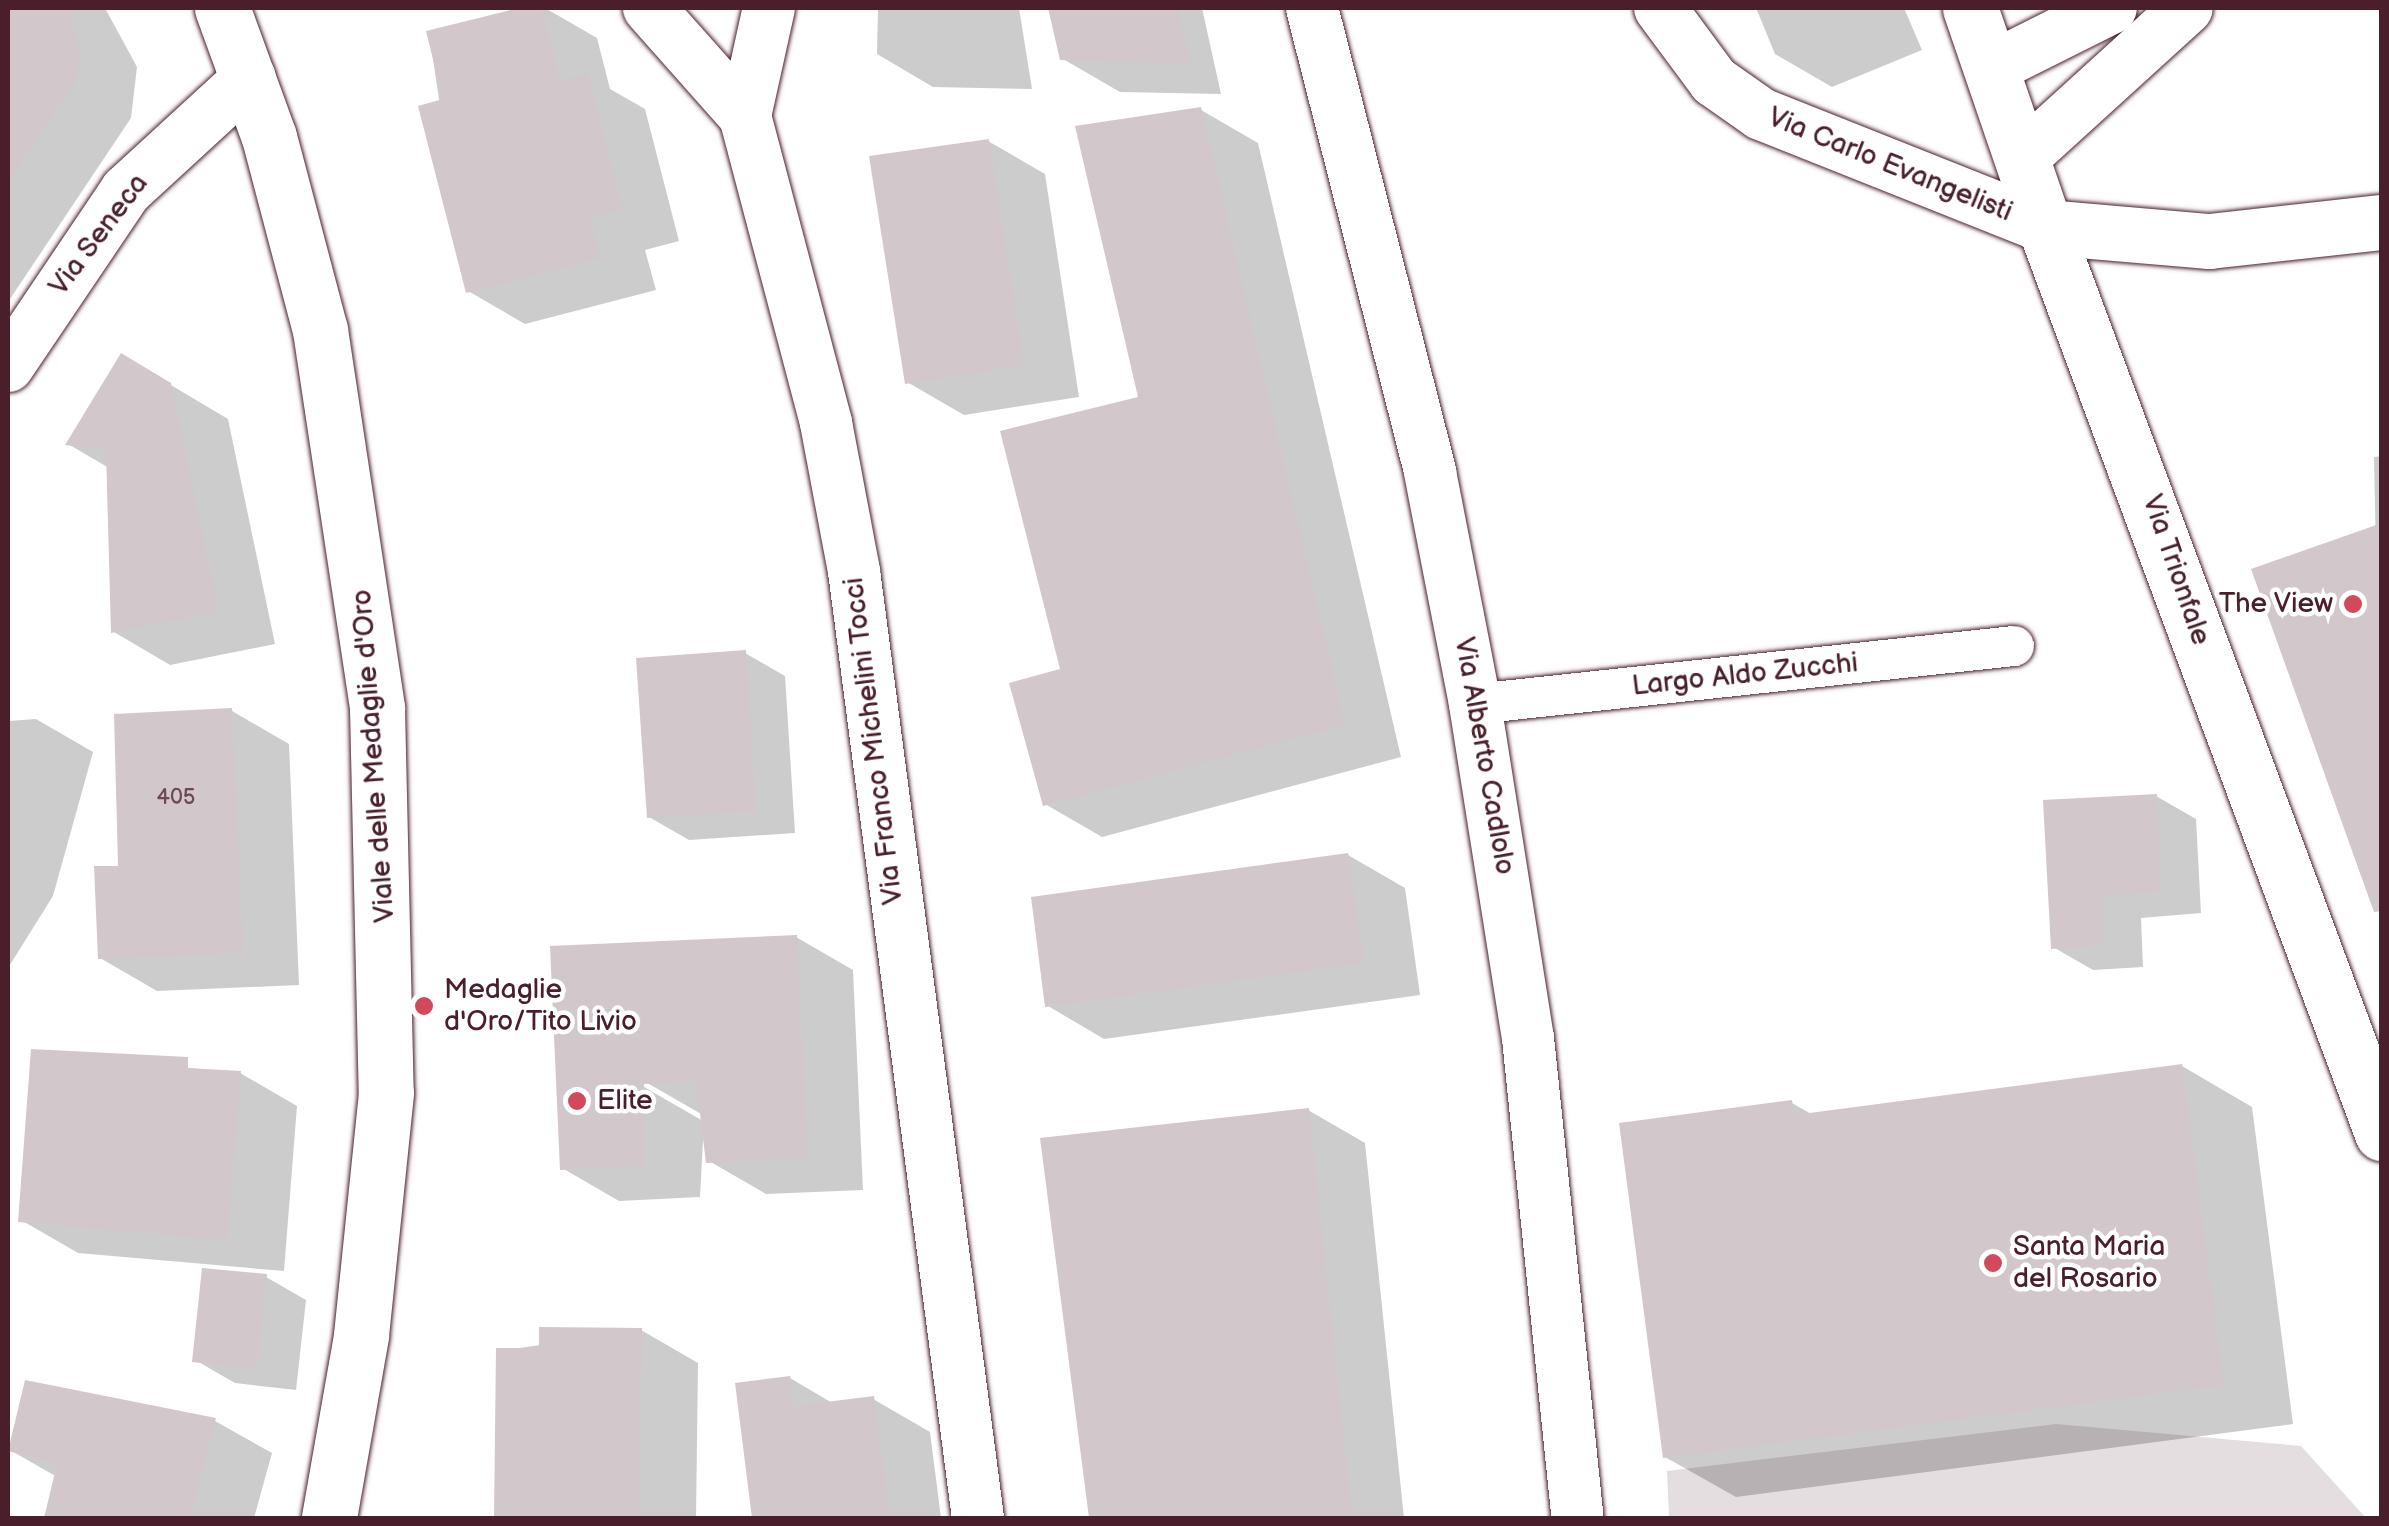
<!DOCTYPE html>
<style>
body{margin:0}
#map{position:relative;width:2389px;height:1526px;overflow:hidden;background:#fff;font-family:"Balsamiq Sans",sans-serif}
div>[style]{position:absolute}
.green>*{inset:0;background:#e5dee0}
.shadow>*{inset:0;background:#0003}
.building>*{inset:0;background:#d2c7cb}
.roads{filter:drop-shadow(0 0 2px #4a1f2b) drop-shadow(0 0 2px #4a1f2b)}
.pedestrian>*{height:40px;margin:-20px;padding:0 20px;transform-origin:20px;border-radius:20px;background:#fff}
.minor>*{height:52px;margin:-26px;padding:0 26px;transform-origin:26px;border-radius:26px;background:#fff}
.tertiary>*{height:55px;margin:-27.5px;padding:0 27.5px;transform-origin:27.5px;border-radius:27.5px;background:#fff}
.secondary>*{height:55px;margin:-27.5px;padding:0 27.5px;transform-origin:27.5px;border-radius:27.5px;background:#fff}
.dots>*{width:28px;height:28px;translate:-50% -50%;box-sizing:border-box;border:5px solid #fff;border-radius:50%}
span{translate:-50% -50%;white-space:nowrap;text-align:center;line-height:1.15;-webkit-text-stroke:9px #fff;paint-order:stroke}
.number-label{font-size:22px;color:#6c4953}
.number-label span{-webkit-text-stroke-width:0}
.street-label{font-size:28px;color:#4a1f2b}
.poi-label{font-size:28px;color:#4a1f2b}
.right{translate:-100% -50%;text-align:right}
.left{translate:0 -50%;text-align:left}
.frame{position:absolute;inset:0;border:10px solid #4a1f2b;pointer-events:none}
</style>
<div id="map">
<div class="green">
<div style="clip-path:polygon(2056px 1424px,2301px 1446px,2366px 1518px,1669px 1518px,1667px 1471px)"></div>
</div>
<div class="shadow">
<div style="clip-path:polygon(8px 8px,105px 8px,137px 67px,131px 118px,8px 302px)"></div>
<div style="clip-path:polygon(545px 8px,597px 38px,610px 89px,645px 109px,679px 241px,645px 250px,656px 290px,525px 324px,468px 291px,429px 33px)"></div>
<div style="clip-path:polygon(878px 8px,1019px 8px,1032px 89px,933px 87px,877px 54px)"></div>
<div style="clip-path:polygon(1051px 8px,1202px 8px,1221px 94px,1120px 92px,1063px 59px)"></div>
<div style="clip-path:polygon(1756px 8px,1904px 8px,1922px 50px,1832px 87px,1775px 54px)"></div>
<div style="clip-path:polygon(1201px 110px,1258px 143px,1401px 757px,1102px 837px,1045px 804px,1063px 671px,1141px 399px)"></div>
<div style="clip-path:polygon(988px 141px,1045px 174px,1079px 397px,964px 415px,907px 382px)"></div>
<div style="clip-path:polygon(122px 356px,228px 419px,275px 644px,170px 665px,114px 632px,109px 468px,68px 444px)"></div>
<div style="clip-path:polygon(2382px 456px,2382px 850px,2374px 457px)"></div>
<div style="clip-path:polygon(745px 653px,785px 676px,795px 833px,689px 840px,649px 817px)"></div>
<div style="clip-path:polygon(232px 711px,289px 744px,299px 985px,157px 991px,100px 958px,121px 869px)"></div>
<div style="clip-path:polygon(36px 719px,93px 752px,53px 896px,8px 968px,8px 721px)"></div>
<div style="clip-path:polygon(2156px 796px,2196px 819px,2201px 913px,2141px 918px,2143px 967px,2093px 970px,2053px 947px)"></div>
<div style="clip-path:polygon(1348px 855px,1405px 888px,1420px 995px,1104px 1039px,1048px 1006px)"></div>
<div style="clip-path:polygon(evenodd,796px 937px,853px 970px,863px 1190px,766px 1194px,709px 1161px,704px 1122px,700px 1197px,619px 1201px,562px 1168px,552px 948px,796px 937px,635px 1076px,703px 1115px,703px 1121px,632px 1080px,635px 1076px)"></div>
<div style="clip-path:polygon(33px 1052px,240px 1073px,297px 1106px,284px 1271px,78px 1253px,21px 1220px)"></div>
<div style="clip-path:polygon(2182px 1066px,2252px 1107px,2293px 1424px,1736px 1497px,1665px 1457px,1792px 1103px,1813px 1115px)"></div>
<div style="clip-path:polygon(1308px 1110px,1365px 1143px,1404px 1518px,1090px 1518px,1043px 1140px)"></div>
<div style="clip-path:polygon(266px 1277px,306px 1300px,296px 1390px,235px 1383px,195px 1360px)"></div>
<div style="clip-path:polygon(641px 1330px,698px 1363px,696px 1518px,497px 1518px,499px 1351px)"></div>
<div style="clip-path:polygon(790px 1378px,834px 1404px,873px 1399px,930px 1432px,941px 1518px,755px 1518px,738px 1385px)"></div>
<div style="clip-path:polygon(215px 1421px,272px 1453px,254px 1518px,47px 1518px,57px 1477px,10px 1450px)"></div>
</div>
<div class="building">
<div style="clip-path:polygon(8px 8px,68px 8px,81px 55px,74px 85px,8px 181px)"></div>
<div style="clip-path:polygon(519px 8px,542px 8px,561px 81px,588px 73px,623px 209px,590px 218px,600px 258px,466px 293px,418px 106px,443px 99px,426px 31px)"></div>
<div style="clip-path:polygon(1048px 8px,1178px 8px,1191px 64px,1060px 60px)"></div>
<div style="clip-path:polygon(1201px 107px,1345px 725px,1043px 806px,1009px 683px,1060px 669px,1000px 431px,1138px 397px,1075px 126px)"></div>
<div style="clip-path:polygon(989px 139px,1024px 365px,905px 384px,869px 156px)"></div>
<div style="clip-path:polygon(121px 353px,171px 383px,219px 612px,111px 633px,106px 450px,65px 445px)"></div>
<div style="clip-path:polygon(2382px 523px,2382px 911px,2374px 912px,2251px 569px)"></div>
<div style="clip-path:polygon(746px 650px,756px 811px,647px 818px,636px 658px)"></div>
<div style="clip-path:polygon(232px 708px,243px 953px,98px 959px,94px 866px,118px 866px,114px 714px)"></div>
<div style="clip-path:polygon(2157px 794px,2162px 891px,2102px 896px,2104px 945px,2051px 949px,2043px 800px)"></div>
<div style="clip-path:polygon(1348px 853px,1364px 963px,1045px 1007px,1031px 897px)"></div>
<div style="clip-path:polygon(797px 935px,807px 1158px,706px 1163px,696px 1081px,644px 1084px,643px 1166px,560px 1170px,550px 946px)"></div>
<div style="clip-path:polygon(31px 1049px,188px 1057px,188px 1068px,241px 1071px,227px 1240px,18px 1222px)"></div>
<div style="clip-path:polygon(2182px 1064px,2224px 1385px,1663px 1458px,1619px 1123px,1792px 1100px,1794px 1115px)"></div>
<div style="clip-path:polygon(1309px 1108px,1352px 1518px,1089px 1518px,1040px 1138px)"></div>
<div style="clip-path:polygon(202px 1268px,267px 1274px,256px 1369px,192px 1362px)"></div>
<div style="clip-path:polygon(539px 1327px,642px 1328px,640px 1518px,494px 1518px,496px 1348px,539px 1348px)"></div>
<div style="clip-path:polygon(790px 1376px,794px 1406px,874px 1396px,890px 1518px,752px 1518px,735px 1383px)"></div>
<div style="clip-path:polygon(25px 1380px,216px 1418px,189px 1518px,44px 1518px,57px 1464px,8px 1451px)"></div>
</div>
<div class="roads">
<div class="pedestrian">
<div style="left:1475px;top:704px;width:542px;rotate:-6.14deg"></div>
</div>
<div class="minor">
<div style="left:649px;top:8px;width:144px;rotate:48.4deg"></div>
<div style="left:745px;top:116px;width:318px;rotate:75.2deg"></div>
<div style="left:826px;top:423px;width:151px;rotate:79.3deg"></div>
<div style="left:854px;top:571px;width:955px;rotate:82.54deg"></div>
<div style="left:1312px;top:8px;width:479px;rotate:75.7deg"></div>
<div style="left:1430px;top:472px;width:236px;rotate:79deg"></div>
<div style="left:1475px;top:704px;width:338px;rotate:81deg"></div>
<div style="left:1528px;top:1038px;width:483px;rotate:84.1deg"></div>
<div style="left:1660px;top:8px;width:91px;rotate:53.5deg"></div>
<div style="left:1714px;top:81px;width:57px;rotate:35.1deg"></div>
<div style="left:1761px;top:114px;width:306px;rotate:21.7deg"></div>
<div style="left:1991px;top:68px;width:134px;rotate:-26.6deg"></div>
<div style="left:745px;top:116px;width:111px;rotate:-77.5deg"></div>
<div style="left:2021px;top:159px;width:224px;rotate:-42.3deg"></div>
<div style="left:8px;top:366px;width:211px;rotate:-56deg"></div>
<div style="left:126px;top:191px;width:168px;rotate:-42.6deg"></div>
</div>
<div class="tertiary">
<div style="left:2045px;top:227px;width:967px;rotate:69.6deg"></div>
</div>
<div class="secondary">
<div style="left:222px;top:8px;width:137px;rotate:70deg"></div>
<div style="left:269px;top:137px;width:200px;rotate:75.2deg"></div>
<div style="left:320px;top:330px;width:382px;rotate:81.4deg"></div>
<div style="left:377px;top:708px;width:385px;rotate:88.7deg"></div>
<div style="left:386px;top:1093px;width:244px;rotate:95.9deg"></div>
<div style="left:361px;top:1336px;width:185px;rotate:100deg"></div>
<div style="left:1970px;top:8px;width:231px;rotate:71.1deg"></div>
<div style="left:2045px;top:227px;width:165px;rotate:4.9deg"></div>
<div style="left:2209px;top:241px;width:174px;rotate:-6.3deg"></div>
</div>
</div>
<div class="dots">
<div style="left:2353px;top:604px;background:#d1495b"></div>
<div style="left:424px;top:1006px;background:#d1495b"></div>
<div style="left:577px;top:1101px;background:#d1495b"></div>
<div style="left:1993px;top:1263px;background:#d1495b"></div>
</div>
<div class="number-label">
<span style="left:176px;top:798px">405</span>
</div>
<div class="street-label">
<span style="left:1890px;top:165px;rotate:22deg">Via Carlo Evangelisti</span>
<span style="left:99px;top:235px;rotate:-53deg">Via Seneca</span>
<span style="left:2176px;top:570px;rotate:71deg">Via Trionfale</span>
<span style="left:1745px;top:675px;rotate:-6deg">Largo Aldo Zucchi</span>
<span style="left:874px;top:741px;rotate:-97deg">Via Franco Michelini Tocci</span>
<span style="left:374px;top:756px;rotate:-94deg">Viale delle Medaglie d'Oro</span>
<span style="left:1484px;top:756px;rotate:80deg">Via Alberto Cadlolo</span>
</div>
<div class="poi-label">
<span class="right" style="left:2333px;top:604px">The View</span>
<span class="left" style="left:444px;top:1006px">Medaglie<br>d'Oro/Tito Livio</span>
<span class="left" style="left:597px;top:1101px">Elite</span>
<span class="left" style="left:2013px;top:1263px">Santa Maria<br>del Rosario</span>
</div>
<div class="frame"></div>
</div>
